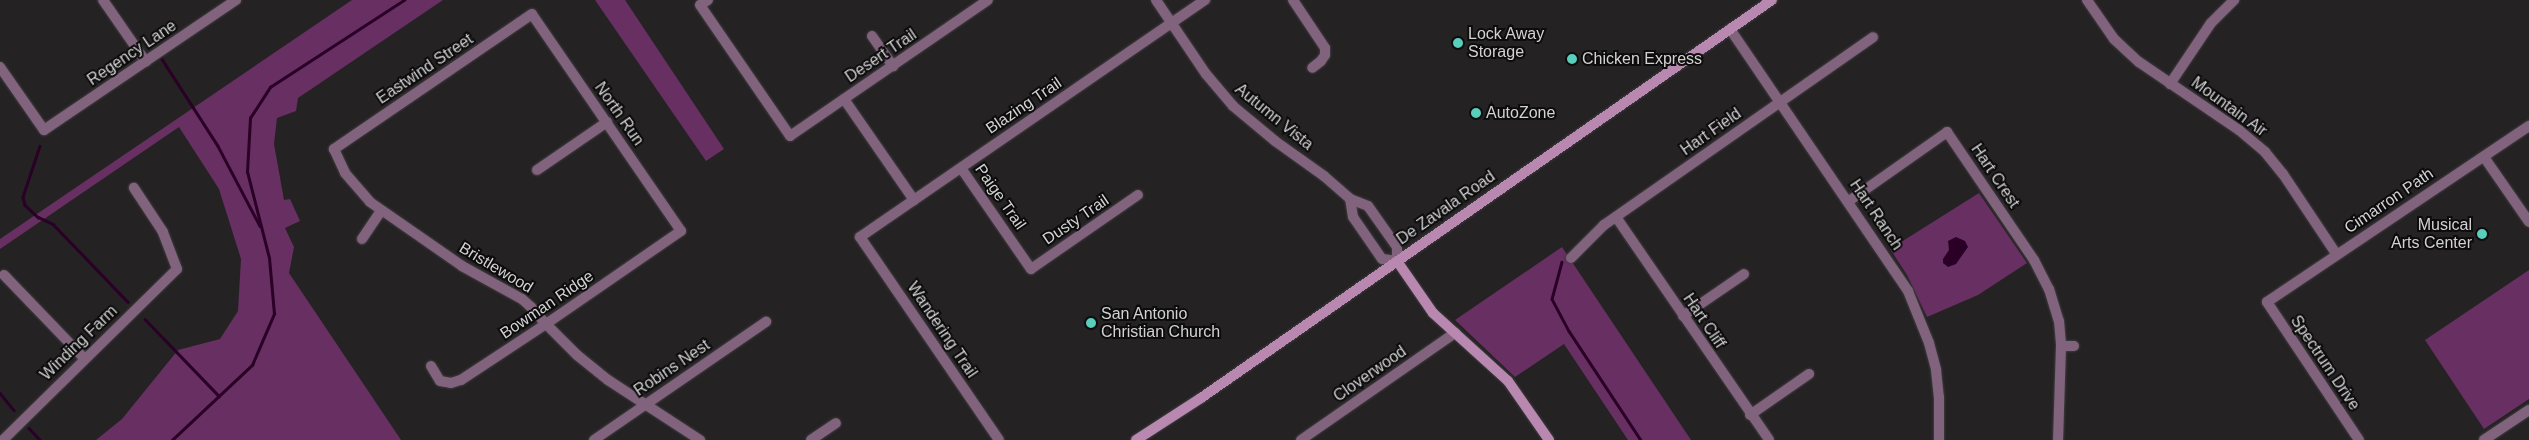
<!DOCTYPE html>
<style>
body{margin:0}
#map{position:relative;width:2529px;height:440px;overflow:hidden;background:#252224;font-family:Helvetica,sans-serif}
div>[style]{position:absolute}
.green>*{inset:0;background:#682f62}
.water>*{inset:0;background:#2a0026}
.stream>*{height:2.5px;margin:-1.25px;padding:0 1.25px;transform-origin:1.25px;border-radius:1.25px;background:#2a0026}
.roads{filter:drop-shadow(0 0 1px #413e40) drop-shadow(0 0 1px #413e40)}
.street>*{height:10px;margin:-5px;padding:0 5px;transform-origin:5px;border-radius:5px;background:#82637d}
.secondary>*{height:10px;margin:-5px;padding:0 5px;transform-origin:5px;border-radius:5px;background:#b888b0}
.dots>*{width:14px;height:14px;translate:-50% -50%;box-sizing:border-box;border:2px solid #0d0c0d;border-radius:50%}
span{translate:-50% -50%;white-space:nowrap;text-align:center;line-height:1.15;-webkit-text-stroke:4px #0d0c0d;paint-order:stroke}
.poi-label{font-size:16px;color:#d3d2d3}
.left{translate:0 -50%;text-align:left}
.right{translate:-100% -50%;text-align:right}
.street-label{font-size:16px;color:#d3d2d3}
</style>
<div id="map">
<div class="green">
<div style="clip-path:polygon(352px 0,443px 0,298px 98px,296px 111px,277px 118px,274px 144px,284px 200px,290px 199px,300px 221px,285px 228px,294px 247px,289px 273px,401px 440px,96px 440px,122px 419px,178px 350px,220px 339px,238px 311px,241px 259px,219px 189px,179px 127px,0 249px,0 239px)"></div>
<div style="clip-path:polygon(595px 0,625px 0,724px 149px,706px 161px)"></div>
<div style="clip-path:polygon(1979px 193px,2027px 263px,1978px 295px,1927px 317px,1907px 275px,1890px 249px)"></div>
<div style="clip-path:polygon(1562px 247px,1691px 440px,1628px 440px,1564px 344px,1515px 377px,1455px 320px)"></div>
<div style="clip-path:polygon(2529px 270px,2529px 399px,2484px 429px,2425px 340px)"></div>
</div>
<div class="water">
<div style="clip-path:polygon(1956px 237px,1965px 241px,1968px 247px,1956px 264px,1948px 267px,1943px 263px,1943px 259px,1949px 250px,1948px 241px)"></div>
</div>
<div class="stream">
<div style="left:162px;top:59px;width:103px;rotate:57.2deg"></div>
<div style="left:218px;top:146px;width:90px;rotate:62.3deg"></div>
<div style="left:40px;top:146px;width:54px;rotate:108.4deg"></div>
<div style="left:23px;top:197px;width:8px;rotate:76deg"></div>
<div style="left:25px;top:205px;width:18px;rotate:43deg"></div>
<div style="left:38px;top:217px;width:17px;rotate:25deg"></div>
<div style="left:53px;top:224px;width:108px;rotate:46.1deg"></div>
<div style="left:1562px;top:262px;width:38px;rotate:105deg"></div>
<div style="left:1552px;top:299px;width:36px;rotate:62deg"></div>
<div style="left:1569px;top:331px;width:131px;rotate:56.6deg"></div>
<div style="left:145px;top:319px;width:107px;rotate:46.1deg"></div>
<div style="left:0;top:393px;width:22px;rotate:51deg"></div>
<div style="left:29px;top:428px;width:16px;rotate:47deg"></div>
<div style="left:172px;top:440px;width:110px;rotate:-43.2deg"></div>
<div style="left:252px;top:365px;width:56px;rotate:-66.7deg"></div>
<div style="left:274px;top:314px;width:56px;rotate:-95.1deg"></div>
<div style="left:269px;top:258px;width:89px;rotate:-104.3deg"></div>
<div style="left:247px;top:172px;width:54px;rotate:-86.8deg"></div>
<div style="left:250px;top:118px;width:37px;rotate:-57deg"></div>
<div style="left:270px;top:87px;width:160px;rotate:-33deg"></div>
</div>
<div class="roads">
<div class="street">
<div style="left:103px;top:0;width:75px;rotate:55.3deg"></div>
<div style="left:708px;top:0;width:9px;rotate:148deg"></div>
<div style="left:700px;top:5px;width:159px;rotate:55.5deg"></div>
<div style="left:790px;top:136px;width:240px;rotate:-34.5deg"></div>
<div style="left:1156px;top:0;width:89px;rotate:56deg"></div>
<div style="left:1206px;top:74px;width:42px;rotate:49.8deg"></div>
<div style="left:1233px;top:106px;width:55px;rotate:39.8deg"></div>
<div style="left:1275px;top:141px;width:60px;rotate:35.5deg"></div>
<div style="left:1324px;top:176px;width:35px;rotate:41deg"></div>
<div style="left:1350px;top:199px;width:19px;rotate:21deg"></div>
<div style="left:1368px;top:206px;width:50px;rotate:54.7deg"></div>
<div style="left:1397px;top:247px;width:14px;rotate:90deg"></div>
<div style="left:1397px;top:261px;width:15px;rotate:-172deg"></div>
<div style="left:1382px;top:259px;width:51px;rotate:-124.6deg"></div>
<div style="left:1353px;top:217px;width:18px;rotate:-99deg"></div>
<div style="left:1293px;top:0;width:58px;rotate:56.3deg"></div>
<div style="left:1325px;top:48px;width:7px;rotate:90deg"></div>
<div style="left:1325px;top:55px;width:7px;rotate:124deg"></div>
<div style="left:1321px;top:61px;width:11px;rotate:142deg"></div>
<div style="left:2087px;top:0;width:47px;rotate:55.3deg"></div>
<div style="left:2114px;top:39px;width:34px;rotate:43deg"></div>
<div style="left:2139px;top:62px;width:121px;rotate:34.2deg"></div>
<div style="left:2239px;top:130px;width:34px;rotate:40deg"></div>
<div style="left:2265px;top:152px;width:28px;rotate:51deg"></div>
<div style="left:2283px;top:174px;width:97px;rotate:56.3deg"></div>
<div style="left:1730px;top:29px;width:317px;rotate:55.8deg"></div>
<div style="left:1908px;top:291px;width:56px;rotate:68deg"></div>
<div style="left:1929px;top:343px;width:28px;rotate:75deg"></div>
<div style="left:1936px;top:370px;width:27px;rotate:84deg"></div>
<div style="left:1939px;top:397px;width:43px;rotate:90deg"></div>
<div style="left:872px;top:36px;width:37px;rotate:55deg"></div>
<div style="left:0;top:67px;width:77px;rotate:55.1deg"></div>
<div style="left:44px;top:130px;width:232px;rotate:-34.1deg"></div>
<div style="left:2170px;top:84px;width:73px;rotate:-56.1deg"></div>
<div style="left:2211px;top:23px;width:33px;rotate:-45deg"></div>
<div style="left:844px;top:99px;width:123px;rotate:55.3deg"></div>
<div style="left:2484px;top:157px;width:79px;rotate:55.3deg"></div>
<div style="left:961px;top:168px;width:123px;rotate:55.3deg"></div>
<div style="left:1031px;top:269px;width:130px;rotate:-34.7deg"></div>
<div style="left:537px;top:170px;width:85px;rotate:-34.4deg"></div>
<div style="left:1849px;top:201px;width:120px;rotate:-35.1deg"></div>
<div style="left:1947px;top:132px;width:155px;rotate:55.8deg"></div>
<div style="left:2034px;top:260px;width:33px;rotate:63deg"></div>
<div style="left:2049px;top:289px;width:34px;rotate:73deg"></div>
<div style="left:2059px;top:321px;width:25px;rotate:85deg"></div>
<div style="left:2061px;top:346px;width:94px;rotate:91.8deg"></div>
<div style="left:1616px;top:217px;width:270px;rotate:55.5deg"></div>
<div style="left:362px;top:239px;width:34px;rotate:-56deg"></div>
<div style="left:1571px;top:258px;width:47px;rotate:-45deg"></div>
<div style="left:1604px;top:225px;width:328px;rotate:-34.9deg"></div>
<div style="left:4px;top:275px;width:115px;rotate:46.1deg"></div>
<div style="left:1683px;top:316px;width:74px;rotate:-34.5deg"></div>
<div style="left:2061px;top:346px;width:13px"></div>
<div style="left:431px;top:366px;width:17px;rotate:59deg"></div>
<div style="left:440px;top:381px;width:11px;rotate:10deg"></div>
<div style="left:451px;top:383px;width:10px;rotate:-17deg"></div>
<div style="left:461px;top:380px;width:102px;rotate:-33.4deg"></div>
<div style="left:546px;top:324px;width:164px;rotate:-34.6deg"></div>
<div style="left:681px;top:231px;width:263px;rotate:-124.5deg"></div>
<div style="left:532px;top:14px;width:240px;rotate:145.7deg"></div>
<div style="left:334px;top:149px;width:26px;rotate:65deg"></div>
<div style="left:345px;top:173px;width:38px;rotate:49deg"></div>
<div style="left:370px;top:202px;width:112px;rotate:34.8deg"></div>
<div style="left:462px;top:266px;width:68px;rotate:28.8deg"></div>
<div style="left:522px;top:299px;width:12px;rotate:42deg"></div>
<div style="left:531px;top:307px;width:23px;rotate:49deg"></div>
<div style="left:546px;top:324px;width:44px;rotate:45deg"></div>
<div style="left:577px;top:355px;width:40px;rotate:39deg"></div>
<div style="left:608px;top:380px;width:110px;rotate:33.1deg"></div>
<div style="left:1750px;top:415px;width:72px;rotate:-34.8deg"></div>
<div style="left:3px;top:440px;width:244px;rotate:-44.5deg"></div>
<div style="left:177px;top:269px;width:40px;rotate:-111deg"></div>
<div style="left:163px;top:232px;width:53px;rotate:-123.4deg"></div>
<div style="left:594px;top:440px;width:209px;rotate:-34.5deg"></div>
<div style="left:811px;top:440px;width:30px;rotate:-34deg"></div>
<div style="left:999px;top:440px;width:246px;rotate:-124.4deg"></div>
<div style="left:860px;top:237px;width:419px;rotate:-34.5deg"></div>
<div style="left:1301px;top:440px;width:188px;rotate:-34.8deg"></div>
<div style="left:2359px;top:440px;width:166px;rotate:-123.7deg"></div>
<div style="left:2267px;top:302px;width:316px;rotate:-33.9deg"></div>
<div style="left:2484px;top:440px;width:54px;rotate:-33.7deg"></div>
</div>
<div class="secondary">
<div style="left:1397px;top:261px;width:63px;rotate:55.3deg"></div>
<div style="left:1433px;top:313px;width:101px;rotate:42.2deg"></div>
<div style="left:1508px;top:381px;width:72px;rotate:55.2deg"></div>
<div style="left:1136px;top:440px;width:77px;rotate:-32.9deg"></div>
<div style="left:1201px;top:398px;width:696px;rotate:-34.88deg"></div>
</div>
</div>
<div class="dots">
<div style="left:1458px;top:43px;background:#5acebc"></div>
<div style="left:1572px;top:59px;background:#5acebc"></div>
<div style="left:1476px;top:113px;background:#5acebc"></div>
<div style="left:2482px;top:234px;background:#5acebc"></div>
<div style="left:1091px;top:323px;background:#5acebc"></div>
</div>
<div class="poi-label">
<span class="left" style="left:1468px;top:43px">Lock Away<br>Storage</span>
<span class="left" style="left:1582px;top:59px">Chicken Express</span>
<span class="left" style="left:1486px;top:113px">AutoZone</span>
<span class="right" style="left:2472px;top:234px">Musical<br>Arts Center</span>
<span class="left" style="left:1101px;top:323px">San Antonio<br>Christian Church</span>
</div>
<div class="street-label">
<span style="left:132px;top:53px;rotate:-34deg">Regency Lane</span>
<span style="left:881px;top:56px;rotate:-34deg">Desert Trail</span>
<span style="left:425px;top:69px;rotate:-34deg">Eastwind Street</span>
<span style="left:1024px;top:106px;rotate:-34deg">Blazing Trail</span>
<span style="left:2229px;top:107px;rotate:36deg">Mountain Air</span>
<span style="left:619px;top:114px;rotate:55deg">North Run</span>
<span style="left:1274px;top:117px;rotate:39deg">Autumn Vista</span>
<span style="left:1711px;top:132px;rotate:-35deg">Hart Field</span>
<span style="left:1995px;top:176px;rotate:56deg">Hart Crest</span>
<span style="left:1000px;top:197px;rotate:55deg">Paige Trail</span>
<span style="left:2389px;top:201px;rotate:-34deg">Cimarron Path</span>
<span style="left:1446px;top:208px;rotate:-35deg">De Zavala Road</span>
<span style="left:1876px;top:215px;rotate:56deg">Hart Ranch</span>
<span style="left:1076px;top:220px;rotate:-34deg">Dusty Trail</span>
<span style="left:496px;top:268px;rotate:31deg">Bristlewood</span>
<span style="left:547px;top:305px;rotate:-34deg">Bowman Ridge</span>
<span style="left:1704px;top:321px;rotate:56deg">Hart Cliff</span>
<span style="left:942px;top:330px;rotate:56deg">Wandering Trail</span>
<span style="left:79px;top:343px;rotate:-44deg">Winding Farm</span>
<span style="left:2325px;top:363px;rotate:56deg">Spectrum Drive</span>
<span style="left:672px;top:368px;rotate:-34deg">Robins Nest</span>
<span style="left:1370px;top:374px;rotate:-35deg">Cloverwood</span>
</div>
</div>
